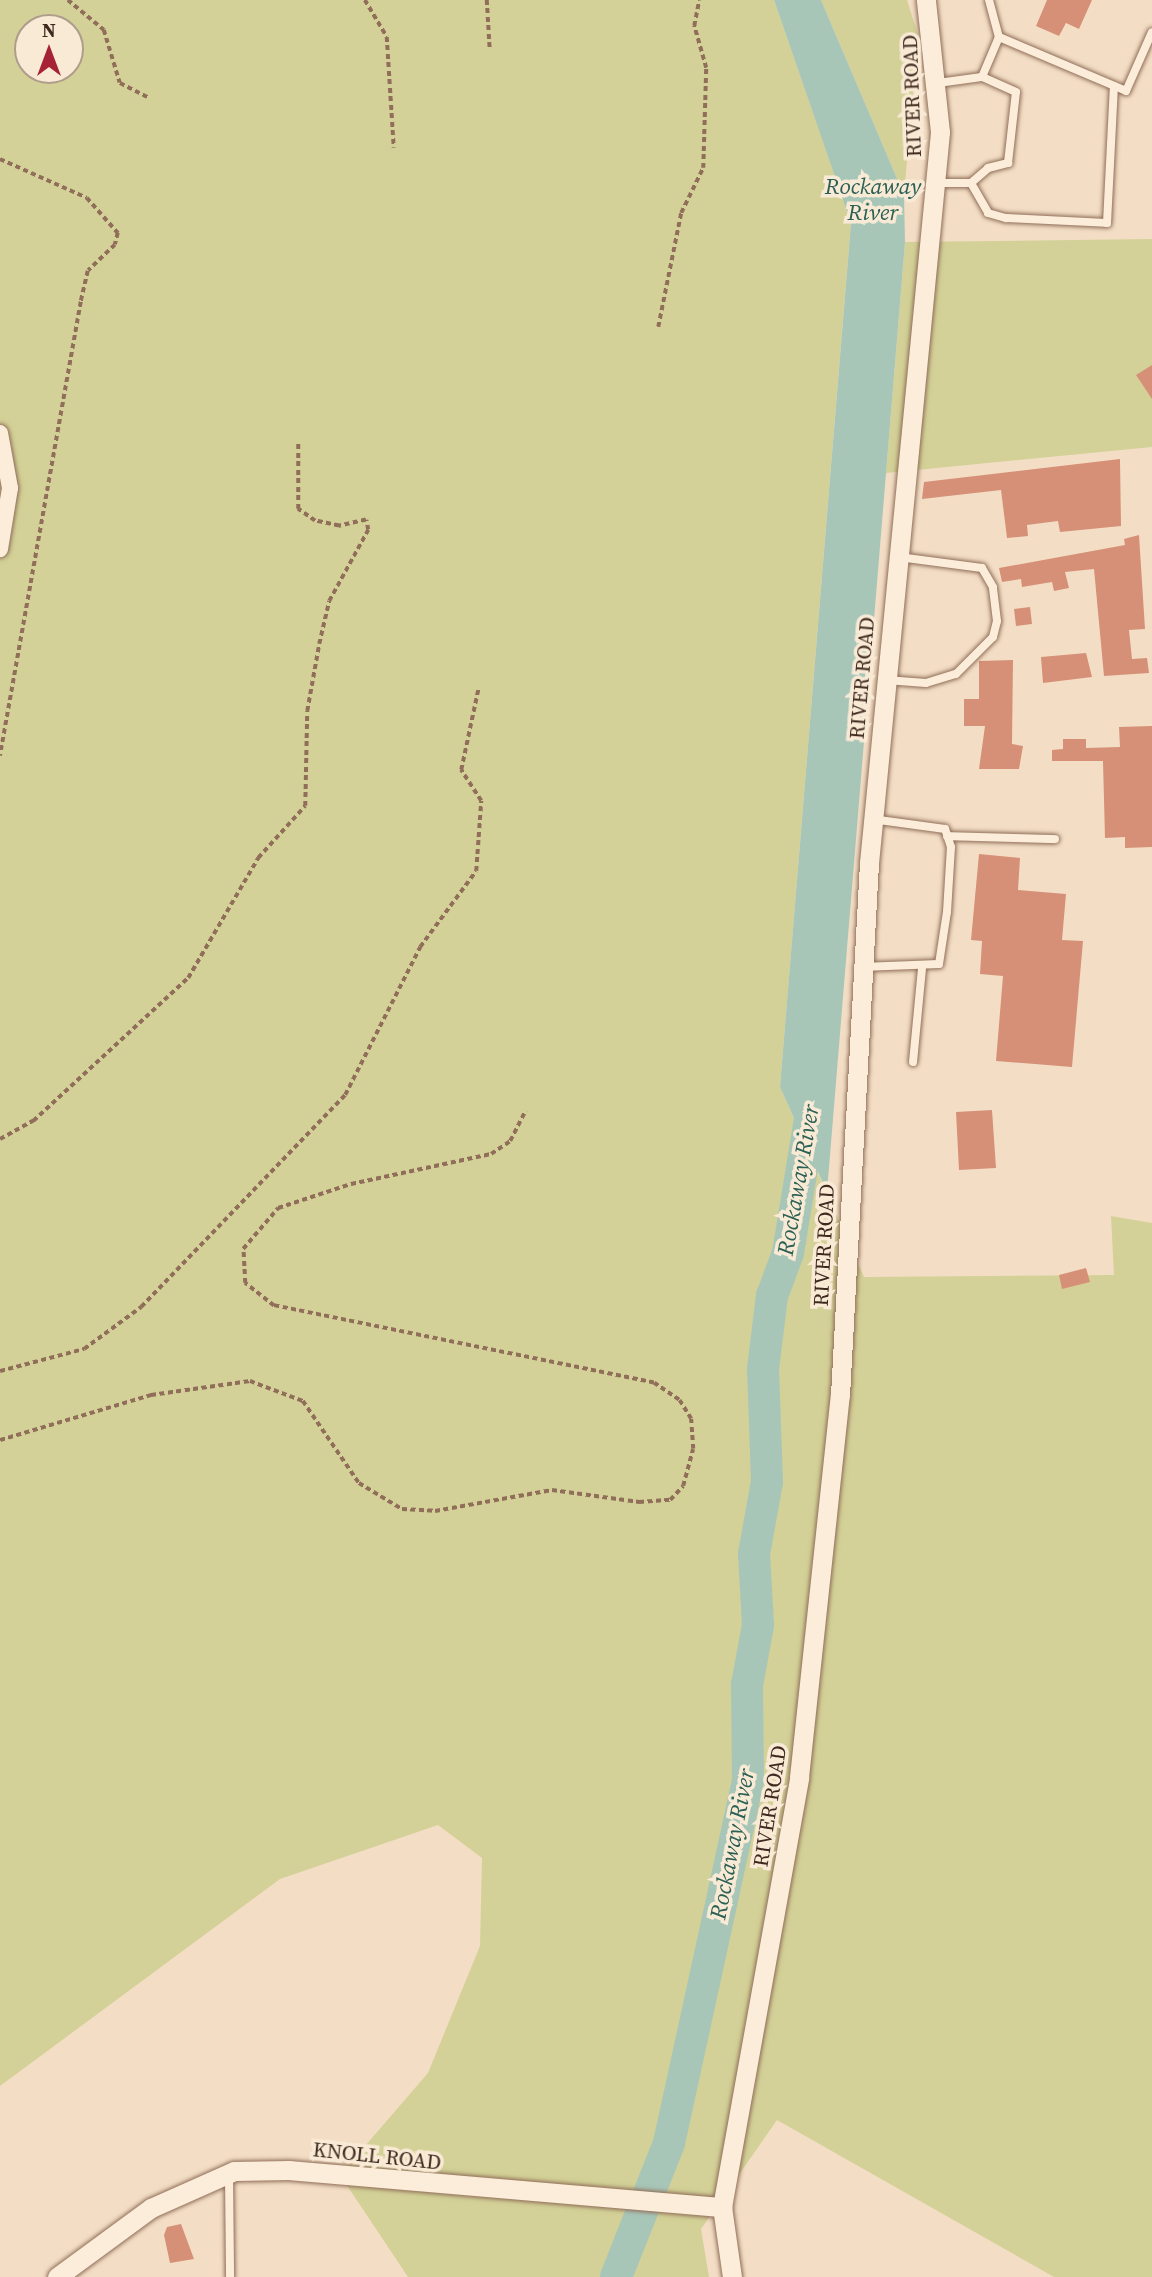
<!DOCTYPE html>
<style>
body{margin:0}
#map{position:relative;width:1152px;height:2277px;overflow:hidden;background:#f3dec5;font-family:"Source Serif 4",serif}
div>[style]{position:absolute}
.green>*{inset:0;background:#d3d197}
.water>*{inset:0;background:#a7c6b8}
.river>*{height:32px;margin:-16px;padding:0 16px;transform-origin:16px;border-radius:16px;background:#a7c6b8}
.building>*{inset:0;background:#d59077}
.path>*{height:3.5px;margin-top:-1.75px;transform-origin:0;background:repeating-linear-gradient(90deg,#906e59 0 5px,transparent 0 8.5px)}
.roads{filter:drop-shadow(0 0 2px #906e59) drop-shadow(0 0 2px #906e59)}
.service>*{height:8px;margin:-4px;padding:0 4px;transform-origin:4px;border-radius:4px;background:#fcedda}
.minor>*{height:16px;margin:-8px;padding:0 8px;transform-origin:8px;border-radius:8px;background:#fcedda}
.tertiary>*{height:19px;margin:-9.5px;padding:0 9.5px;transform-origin:9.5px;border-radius:9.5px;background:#fcedda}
span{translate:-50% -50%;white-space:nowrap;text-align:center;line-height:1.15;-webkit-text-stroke:7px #f9ead6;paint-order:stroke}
.street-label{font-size:21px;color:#3f291e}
.water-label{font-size:23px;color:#2c6055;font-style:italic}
.north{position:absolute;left:14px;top:14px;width:70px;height:70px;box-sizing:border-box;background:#f9ead6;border:2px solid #af9d8c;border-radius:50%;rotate:0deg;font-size:19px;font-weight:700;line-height:28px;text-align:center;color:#3f291e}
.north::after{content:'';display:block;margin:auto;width:24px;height:32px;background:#a62237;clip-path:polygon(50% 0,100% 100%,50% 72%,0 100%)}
</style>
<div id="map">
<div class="green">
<div style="clip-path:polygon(evenodd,0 0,774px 0,851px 222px,780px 1087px,864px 1277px,1114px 1275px,1111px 1216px,1152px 1223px,1152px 2277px,1054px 2277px,777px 2120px,701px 2229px,709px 2277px,408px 2277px,340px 2175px,428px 2073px,480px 1946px,482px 1858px,438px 1825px,280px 1879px,0 2086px,0 0,28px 28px,70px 28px,70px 70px,28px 70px,28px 28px)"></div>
<div style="clip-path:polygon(821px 0,907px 0,918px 35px,904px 195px)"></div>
<div style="clip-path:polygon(1152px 239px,1152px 447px,886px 473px,905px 242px)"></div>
</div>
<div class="water">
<div style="clip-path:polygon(774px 0,821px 0,904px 195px,905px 242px,827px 1192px,780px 1087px,851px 223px)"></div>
</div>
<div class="river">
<div style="left:616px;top:2277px;width:144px;rotate:-68.4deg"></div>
<div style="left:669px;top:2143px;width:371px;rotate:-77.7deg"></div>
<div style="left:748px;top:1780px;width:95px;rotate:-90.6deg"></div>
<div style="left:747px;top:1685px;width:61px;rotate:-79.6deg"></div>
<div style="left:758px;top:1625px;width:71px;rotate:-93.2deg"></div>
<div style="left:754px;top:1554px;width:73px;rotate:-79.8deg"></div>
<div style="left:767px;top:1482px;width:113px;rotate:-92deg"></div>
<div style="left:763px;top:1369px;width:74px;rotate:-83deg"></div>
<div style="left:772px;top:1296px;width:46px;rotate:-69.6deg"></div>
<div style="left:788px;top:1253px;width:154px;rotate:-80.7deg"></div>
</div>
<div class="building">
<div style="clip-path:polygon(1047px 0,1092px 0,1079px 29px,1066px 23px,1059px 36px,1036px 26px)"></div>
<div style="clip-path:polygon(1152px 365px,1152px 399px,1136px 375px)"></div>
<div style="clip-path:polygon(1120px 459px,1121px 526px,1060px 532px,1058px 521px,1027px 525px,1028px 536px,1007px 538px,1001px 490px,922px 499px,924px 482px)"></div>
<div style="clip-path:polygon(1139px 535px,1145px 629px,1129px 630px,1132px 659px,1147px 658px,1149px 673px,1104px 676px,1094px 569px,1065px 572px,1069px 588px,1054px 591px,1052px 582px,1022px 587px,1021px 579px,1002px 582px,999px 568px,1125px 545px,1124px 539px)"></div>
<div style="clip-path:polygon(1030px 607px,1032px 624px,1016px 626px,1014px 609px)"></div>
<div style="clip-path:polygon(1086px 653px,1092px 677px,1043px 683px,1041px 657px)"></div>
<div style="clip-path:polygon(1013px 660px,1012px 744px,1023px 746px,1019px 769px,979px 769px,985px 726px,964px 726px,964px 699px,979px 699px,979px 661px)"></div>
<div style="clip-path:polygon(1152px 726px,1152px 847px,1125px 848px,1125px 837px,1105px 838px,1103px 761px,1052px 761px,1052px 750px,1063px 749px,1063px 739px,1086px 739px,1086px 748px,1120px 747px,1119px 727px)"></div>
<div style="clip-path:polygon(979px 854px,1020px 858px,1018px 890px,1066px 894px,1062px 940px,1083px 941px,1072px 1067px,996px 1061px,1003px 976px,980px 974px,982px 941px,971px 940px)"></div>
<div style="clip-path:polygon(992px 1110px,996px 1168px,959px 1170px,956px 1112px)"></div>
<div style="clip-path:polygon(1086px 1268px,1090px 1282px,1062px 1289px,1059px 1275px)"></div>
<div style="clip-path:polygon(181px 2224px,194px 2259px,170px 2263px,164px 2235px,167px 2227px)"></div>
</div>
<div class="path">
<div style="left:68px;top:0;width:47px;rotate:39.8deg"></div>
<div style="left:104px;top:30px;width:55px;rotate:73.2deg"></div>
<div style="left:120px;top:83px;width:33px;rotate:27deg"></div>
<div style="left:365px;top:0;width:43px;rotate:59.3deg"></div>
<div style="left:387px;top:37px;width:111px;rotate:86.4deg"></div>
<div style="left:487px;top:0;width:51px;rotate:86.6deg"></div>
<div style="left:0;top:159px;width:95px;rotate:24.1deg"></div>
<div style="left:87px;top:198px;width:47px;rotate:48.5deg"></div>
<div style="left:118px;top:233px;width:12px;rotate:104deg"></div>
<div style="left:115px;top:245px;width:37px;rotate:136deg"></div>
<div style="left:88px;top:271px;width:32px;rotate:103deg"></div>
<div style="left:81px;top:302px;width:461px;rotate:100.1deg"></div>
<div style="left:658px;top:327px;width:116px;rotate:-78.6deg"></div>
<div style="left:681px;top:213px;width:50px;rotate:-63.9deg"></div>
<div style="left:703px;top:168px;width:100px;rotate:-88.3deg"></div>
<div style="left:706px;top:68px;width:44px;rotate:-105.9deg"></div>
<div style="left:694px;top:26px;width:26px;rotate:-79deg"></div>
<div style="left:0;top:1139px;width:38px;rotate:-29deg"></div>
<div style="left:33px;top:1121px;width:211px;rotate:-42.7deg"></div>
<div style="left:188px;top:978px;width:139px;rotate:-59.7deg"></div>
<div style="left:258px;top:858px;width:70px;rotate:-47.9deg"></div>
<div style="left:305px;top:806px;width:95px;rotate:-88.8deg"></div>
<div style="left:307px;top:711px;width:68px;rotate:-79.8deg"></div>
<div style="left:319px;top:644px;width:44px;rotate:-76.9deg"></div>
<div style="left:329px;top:601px;width:81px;rotate:-61.2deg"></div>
<div style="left:368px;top:530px;width:10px;rotate:-101deg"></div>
<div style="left:366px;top:520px;width:28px;rotate:167deg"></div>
<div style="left:339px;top:526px;width:25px;rotate:-168deg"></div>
<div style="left:315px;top:521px;width:21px;rotate:-145deg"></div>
<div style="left:298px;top:509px;width:67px;rotate:-90deg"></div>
<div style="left:0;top:1371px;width:87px;rotate:-14.7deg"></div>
<div style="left:84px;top:1349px;width:71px;rotate:-36.4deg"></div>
<div style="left:141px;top:1307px;width:294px;rotate:-46.1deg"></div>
<div style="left:345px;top:1095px;width:166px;rotate:-63.1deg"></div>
<div style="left:420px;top:947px;width:94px;rotate:-53.6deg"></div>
<div style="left:476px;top:871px;width:70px;rotate:-85.9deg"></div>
<div style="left:481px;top:801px;width:37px;rotate:-123deg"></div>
<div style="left:461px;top:770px;width:82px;rotate:-78deg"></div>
<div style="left:0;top:1440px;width:158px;rotate:-16.6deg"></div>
<div style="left:151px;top:1395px;width:100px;rotate:-8deg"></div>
<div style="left:250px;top:1381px;width:57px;rotate:20.7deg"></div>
<div style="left:303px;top:1401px;width:99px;rotate:55.7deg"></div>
<div style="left:359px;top:1483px;width:50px;rotate:31.2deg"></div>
<div style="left:402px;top:1509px;width:33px;rotate:3deg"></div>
<div style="left:435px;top:1511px;width:119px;rotate:-10.2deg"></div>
<div style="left:552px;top:1490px;width:88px;rotate:7.9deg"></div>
<div style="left:639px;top:1502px;width:31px;rotate:-4deg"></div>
<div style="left:670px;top:1500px;width:19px;rotate:-47deg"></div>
<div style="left:683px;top:1486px;width:38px;rotate:-75deg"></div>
<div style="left:693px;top:1449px;width:30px;rotate:-94deg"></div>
<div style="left:691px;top:1419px;width:22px;rotate:-122deg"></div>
<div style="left:679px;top:1400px;width:30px;rotate:-146deg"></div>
<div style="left:654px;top:1383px;width:388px;rotate:-168.5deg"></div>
<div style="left:274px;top:1306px;width:37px;rotate:-142deg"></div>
<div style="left:245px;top:1283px;width:34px;rotate:-93deg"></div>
<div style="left:243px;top:1249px;width:54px;rotate:-49.5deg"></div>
<div style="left:278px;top:1208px;width:77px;rotate:-18.2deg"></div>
<div style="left:351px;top:1184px;width:143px;rotate:-12.1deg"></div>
<div style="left:491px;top:1154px;width:23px;rotate:-34deg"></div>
<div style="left:510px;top:1141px;width:34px;rotate:-63deg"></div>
</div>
<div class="roads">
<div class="service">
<div style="left:989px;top:0;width:38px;rotate:75deg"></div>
<div style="left:999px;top:37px;width:138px;rotate:23deg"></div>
<div style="left:1126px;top:91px;width:64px;rotate:-66.2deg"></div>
<div style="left:938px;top:83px;width:44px;rotate:-7.8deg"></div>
<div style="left:982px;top:77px;width:43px;rotate:-67deg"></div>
<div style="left:937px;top:183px;width:34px"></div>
<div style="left:971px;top:183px;width:23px;rotate:-41deg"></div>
<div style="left:988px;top:168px;width:21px;rotate:-14deg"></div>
<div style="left:1008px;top:163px;width:71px;rotate:-83.6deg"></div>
<div style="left:1016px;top:92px;width:37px;rotate:-156deg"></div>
<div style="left:971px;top:183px;width:34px;rotate:60deg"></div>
<div style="left:988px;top:213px;width:19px;rotate:16deg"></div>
<div style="left:1006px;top:218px;width:101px;rotate:2.8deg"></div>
<div style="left:1107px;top:223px;width:137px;rotate:-87.1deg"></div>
<div style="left:886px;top:680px;width:40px;rotate:4.3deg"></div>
<div style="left:926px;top:683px;width:31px;rotate:-17deg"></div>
<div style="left:956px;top:674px;width:52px;rotate:-45deg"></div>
<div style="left:993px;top:637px;width:16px;rotate:-76deg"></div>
<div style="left:997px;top:621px;width:34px;rotate:-97deg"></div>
<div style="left:993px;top:587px;width:22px;rotate:-120deg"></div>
<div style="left:982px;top:568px;width:84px;rotate:-172.5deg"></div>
<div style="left:947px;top:836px;width:108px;rotate:1.6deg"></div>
<div style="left:862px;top:967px;width:77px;rotate:-2.2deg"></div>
<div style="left:939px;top:964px;width:53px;rotate:-81.3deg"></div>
<div style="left:947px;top:912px;width:65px;rotate:-86.5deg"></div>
<div style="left:951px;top:847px;width:19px;rotate:-108deg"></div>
<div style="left:945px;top:829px;width:74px;rotate:-172.2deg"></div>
<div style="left:913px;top:1062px;width:93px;rotate:-84.5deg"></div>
<div style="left:229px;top:2175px;width:102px;rotate:89.4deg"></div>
</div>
<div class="minor">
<div style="left:0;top:433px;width:56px;rotate:79.7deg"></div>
<div style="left:10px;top:488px;width:62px;rotate:99.3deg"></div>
</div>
<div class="tertiary">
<div style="left:57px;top:2277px;width:117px;rotate:-36.3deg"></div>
<div style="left:151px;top:2208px;width:91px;rotate:-24deg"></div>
<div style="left:234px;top:2171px;width:55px;rotate:-1deg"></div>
<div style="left:289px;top:2170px;width:435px;rotate:4.9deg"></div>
<div style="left:732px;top:2277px;width:71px;rotate:-98.1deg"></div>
<div style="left:722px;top:2207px;width:437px;rotate:-79.8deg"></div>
<div style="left:799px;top:1777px;width:384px;rotate:-83.9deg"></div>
<div style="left:840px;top:1395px;width:533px;rotate:-86.88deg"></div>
<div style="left:869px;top:863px;width:734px;rotate:-84.45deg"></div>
<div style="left:940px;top:132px;width:133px;rotate:-96.1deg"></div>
</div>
</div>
<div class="street-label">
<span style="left:912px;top:96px;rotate:-92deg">RIVER ROAD</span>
<span style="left:862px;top:678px;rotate:-85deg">RIVER ROAD</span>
<span style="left:824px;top:1245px;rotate:-87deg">RIVER ROAD</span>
<span style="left:770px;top:1806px;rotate:-81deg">RIVER ROAD</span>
<span style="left:377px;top:2156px;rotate:6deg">KNOLL ROAD</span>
</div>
<div class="water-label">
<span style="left:873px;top:199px">Rockaway<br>River</span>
<span style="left:798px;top:1180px;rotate:-80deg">Rockaway River</span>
<span style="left:732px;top:1844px;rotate:-79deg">Rockaway River</span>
</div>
<div class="north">N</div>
</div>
